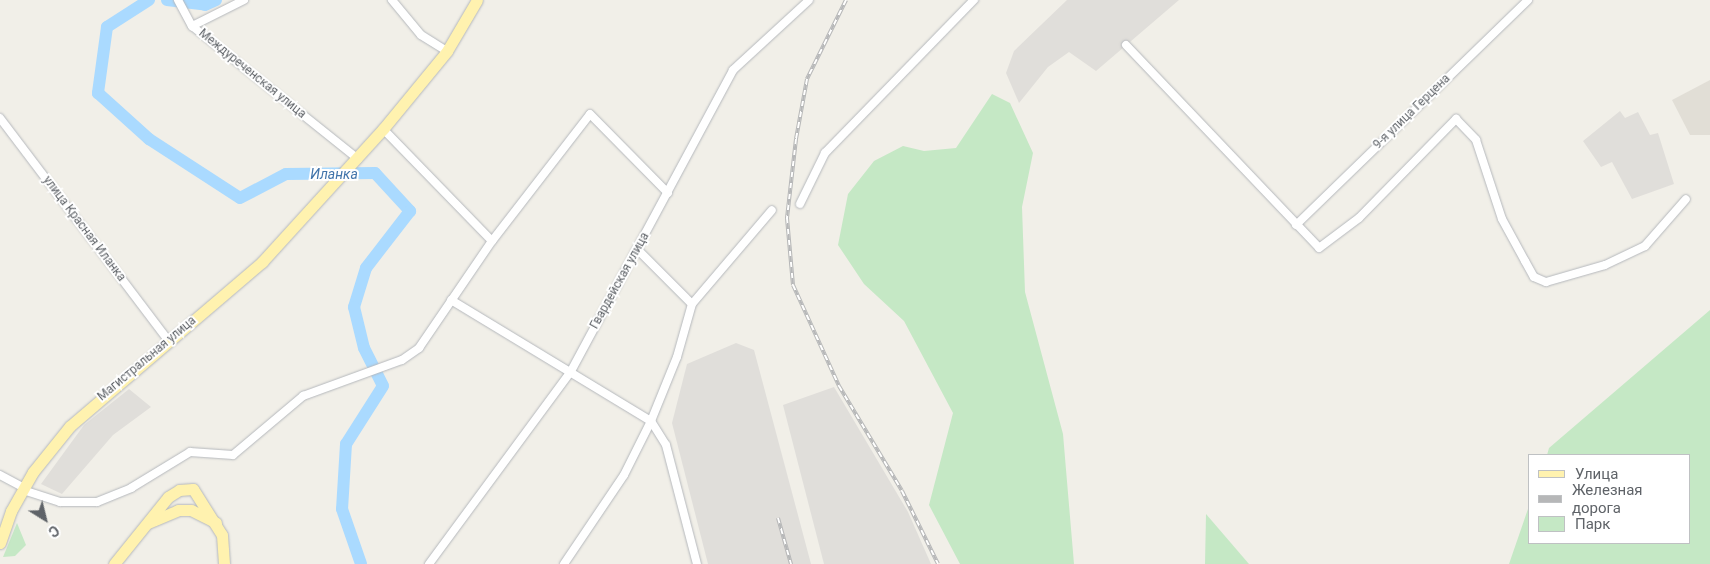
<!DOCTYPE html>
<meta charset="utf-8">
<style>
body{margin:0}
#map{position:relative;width:1710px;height:564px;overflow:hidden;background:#f1efe8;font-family:Roboto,sans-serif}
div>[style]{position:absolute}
.industrial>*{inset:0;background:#e0deda}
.education>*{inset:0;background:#e1ded6}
.green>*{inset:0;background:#c5e8c5}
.river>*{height:12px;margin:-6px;padding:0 6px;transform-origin:6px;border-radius:6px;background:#aadaff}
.roads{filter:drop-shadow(0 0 1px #b5b8bc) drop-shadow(0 0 1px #b5b8bc)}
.street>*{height:8px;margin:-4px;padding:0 4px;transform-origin:4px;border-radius:4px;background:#fff}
.primary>*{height:11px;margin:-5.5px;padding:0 5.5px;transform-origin:5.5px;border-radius:5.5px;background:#fff2af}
.rail>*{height:4px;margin-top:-2px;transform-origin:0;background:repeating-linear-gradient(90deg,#fff 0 5.5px,#b6b7b8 0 11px);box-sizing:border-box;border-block:1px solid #b6b7b8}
span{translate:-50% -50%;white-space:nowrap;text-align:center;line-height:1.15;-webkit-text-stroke:4px #fff;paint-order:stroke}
.street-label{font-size:12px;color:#5f6368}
.water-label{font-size:14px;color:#4174aa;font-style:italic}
.legend{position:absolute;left:1528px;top:454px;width:162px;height:90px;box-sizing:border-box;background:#fff;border:1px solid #bfc1c3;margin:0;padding:6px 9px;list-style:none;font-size:15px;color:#5f6368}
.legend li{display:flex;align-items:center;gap:10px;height:25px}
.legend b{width:25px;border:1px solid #bfc1c3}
.north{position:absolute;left:20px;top:494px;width:50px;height:50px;-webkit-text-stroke:4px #fff;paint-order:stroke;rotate:144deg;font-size:14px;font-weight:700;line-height:20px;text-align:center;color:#5f6368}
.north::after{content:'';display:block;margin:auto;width:18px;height:22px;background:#5f6368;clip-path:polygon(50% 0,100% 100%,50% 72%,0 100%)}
</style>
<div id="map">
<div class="industrial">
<div style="clip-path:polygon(1067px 0,1179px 0,1096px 71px,1069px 52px,1048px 67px,1019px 103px,1006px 73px,1014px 51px)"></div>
<div style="clip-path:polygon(1620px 111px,1625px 118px,1638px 112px,1650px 135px,1658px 133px,1674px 184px,1632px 199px,1612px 162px,1601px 167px,1583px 141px)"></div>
<div style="clip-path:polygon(736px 343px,754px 350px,811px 564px,708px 564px,672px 423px,687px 364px)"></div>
<div style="clip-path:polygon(834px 387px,908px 512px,931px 564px,824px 564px,783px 405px)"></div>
<div style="clip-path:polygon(129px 389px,151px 407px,113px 435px,62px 494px,41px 484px,84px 425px)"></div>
</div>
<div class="education">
<div style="clip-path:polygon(1710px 80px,1710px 135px,1690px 135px,1672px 100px)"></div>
</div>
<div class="green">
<div style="clip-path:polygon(992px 94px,1010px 103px,1033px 153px,1022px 207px,1025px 292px,1063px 434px,1074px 564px,960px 564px,929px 505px,953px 413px,904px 321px,864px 284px,838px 245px,848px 194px,874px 161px,903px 146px,924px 151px,956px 148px)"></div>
<div style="clip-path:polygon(1710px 310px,1710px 564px,1509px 564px,1529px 506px,1529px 543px,1689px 543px,1689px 455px,1547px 455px,1549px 448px)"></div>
<div style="clip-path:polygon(1206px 514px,1249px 564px,1205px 564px)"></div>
<div style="clip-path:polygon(17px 523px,26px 545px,15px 556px,3px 557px)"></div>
</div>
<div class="river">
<div style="left:149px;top:0;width:50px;rotate:147.3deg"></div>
<div style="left:107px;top:27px;width:67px;rotate:97.8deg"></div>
<div style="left:98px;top:93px;width:69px;rotate:42deg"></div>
<div style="left:149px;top:139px;width:108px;rotate:33deg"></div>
<div style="left:240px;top:198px;width:52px;rotate:-27.6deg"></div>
<div style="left:286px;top:174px;width:89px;rotate:-0.6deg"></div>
<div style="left:375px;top:173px;width:52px;rotate:47.4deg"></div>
<div style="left:410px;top:211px;width:72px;rotate:127.7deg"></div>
<div style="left:366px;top:268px;width:41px;rotate:107.1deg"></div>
<div style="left:354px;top:307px;width:42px;rotate:76.3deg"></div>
<div style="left:364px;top:348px;width:42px;rotate:63.4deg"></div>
<div style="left:383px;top:386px;width:69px;rotate:122.5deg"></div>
<div style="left:346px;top:444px;width:65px;rotate:93.5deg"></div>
<div style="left:342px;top:509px;width:58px;rotate:70.9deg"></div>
<div style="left:167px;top:0;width:38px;rotate:7deg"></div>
<div style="left:205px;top:5px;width:12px;rotate:-24deg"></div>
</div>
<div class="roads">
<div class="street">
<div style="left:178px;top:0;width:30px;rotate:62deg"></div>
<div style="left:244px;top:0;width:58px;rotate:153.4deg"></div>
<div style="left:192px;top:26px;width:213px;rotate:38.7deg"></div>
<div style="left:392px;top:0;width:45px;rotate:50.4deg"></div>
<div style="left:421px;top:35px;width:31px;rotate:32deg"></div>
<div style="left:1126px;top:45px;width:280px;rotate:46.4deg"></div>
<div style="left:1319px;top:248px;width:50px;rotate:-36.9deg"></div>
<div style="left:1359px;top:218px;width:139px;rotate:-45.6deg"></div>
<div style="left:1456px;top:119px;width:29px;rotate:46deg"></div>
<div style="left:1476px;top:140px;width:83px;rotate:71.8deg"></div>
<div style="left:1502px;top:219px;width:48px;rotate:61.3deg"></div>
<div style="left:1525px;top:261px;width:18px;rotate:61deg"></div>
<div style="left:1534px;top:277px;width:13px;rotate:23deg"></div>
<div style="left:1546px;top:282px;width:61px;rotate:-16.1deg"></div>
<div style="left:1605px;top:265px;width:44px;rotate:-25.4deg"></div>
<div style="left:1645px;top:246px;width:62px;rotate:-48.9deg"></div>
<div style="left:0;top:118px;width:278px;rotate:52.9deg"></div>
<div style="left:800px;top:204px;width:57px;rotate:-63.9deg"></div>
<div style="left:825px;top:153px;width:214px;rotate:-45.8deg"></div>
<div style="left:1296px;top:225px;width:323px;rotate:-44.1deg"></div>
<div style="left:492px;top:241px;width:160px;rotate:-52.3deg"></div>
<div style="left:590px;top:114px;width:111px;rotate:45.4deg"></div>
<div style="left:638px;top:250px;width:76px;rotate:45deg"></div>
<div style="left:451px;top:300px;width:234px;rotate:31.2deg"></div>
<div style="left:651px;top:421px;width:28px;rotate:58deg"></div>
<div style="left:666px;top:445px;width:123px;rotate:75.4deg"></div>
<div style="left:0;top:475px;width:27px;rotate:28deg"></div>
<div style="left:23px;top:490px;width:39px;rotate:18deg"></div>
<div style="left:60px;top:502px;width:37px"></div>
<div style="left:97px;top:502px;width:37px;rotate:-22deg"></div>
<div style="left:131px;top:488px;width:69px;rotate:-31.4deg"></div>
<div style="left:190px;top:452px;width:43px;rotate:4deg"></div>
<div style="left:233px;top:455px;width:92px;rotate:-40.1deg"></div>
<div style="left:303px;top:396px;width:105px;rotate:-20deg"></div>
<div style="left:402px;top:360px;width:21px;rotate:-35deg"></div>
<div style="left:419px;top:348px;width:130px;rotate:-55.7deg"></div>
<div style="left:492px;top:241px;width:156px;rotate:-134.2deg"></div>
<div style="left:429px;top:564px;width:237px;rotate:-53.6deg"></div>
<div style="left:570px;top:373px;width:344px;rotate:-61.7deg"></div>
<div style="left:733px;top:70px;width:103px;rotate:-42.6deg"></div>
<div style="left:564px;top:564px;width:107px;rotate:-56deg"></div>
<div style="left:624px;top:475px;width:60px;rotate:-63.4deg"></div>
<div style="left:651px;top:421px;width:69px;rotate:-67.9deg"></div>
<div style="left:677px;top:357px;width:55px;rotate:-74.2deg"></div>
<div style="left:692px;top:304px;width:123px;rotate:-49.6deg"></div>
</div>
<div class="primary">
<div style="left:148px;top:523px;width:33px;rotate:-23deg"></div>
<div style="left:178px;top:510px;width:13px"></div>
<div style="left:191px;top:510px;width:28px;rotate:27deg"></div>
<div style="left:0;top:543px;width:34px;rotate:-71deg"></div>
<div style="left:11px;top:511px;width:45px;rotate:-60.6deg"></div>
<div style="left:33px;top:472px;width:59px;rotate:-51.2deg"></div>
<div style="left:70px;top:426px;width:253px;rotate:-40.5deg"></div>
<div style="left:262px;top:262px;width:180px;rotate:-47.7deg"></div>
<div style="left:383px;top:129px;width:101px;rotate:-50.6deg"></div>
<div style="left:447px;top:51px;width:59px;rotate:-59.5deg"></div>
<div style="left:114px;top:564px;width:86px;rotate:-51.1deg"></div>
<div style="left:168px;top:497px;width:13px;rotate:-32deg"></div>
<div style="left:179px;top:490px;width:14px;rotate:-4deg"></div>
<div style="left:193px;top:489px;width:54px;rotate:57.8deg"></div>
<div style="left:222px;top:535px;width:29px;rotate:86deg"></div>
</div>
</div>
<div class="rail">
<div style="left:846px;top:0;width:88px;rotate:116.3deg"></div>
<div style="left:807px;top:79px;width:61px;rotate:100.4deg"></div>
<div style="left:796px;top:139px;width:80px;rotate:96.5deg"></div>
<div style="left:787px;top:218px;width:67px;rotate:84.9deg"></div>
<div style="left:793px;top:285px;width:111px;rotate:65.5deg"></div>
<div style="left:839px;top:386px;width:122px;rotate:59deg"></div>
<div style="left:902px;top:491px;width:81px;rotate:63.7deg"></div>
<div style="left:778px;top:518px;width:48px;rotate:74.2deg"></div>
</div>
<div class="street-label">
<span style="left:252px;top:74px;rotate:39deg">Междуреченская улица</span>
<span style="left:1412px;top:112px;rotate:-44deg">9-я улица Герцена</span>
<span style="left:84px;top:229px;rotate:53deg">улица Красная Иланка</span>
<span style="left:620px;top:281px;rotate:-61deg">Гвардейская улица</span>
<span style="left:147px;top:359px;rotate:-40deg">Магистральная улица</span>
</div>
<div class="water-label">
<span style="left:334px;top:174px">Иланка</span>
</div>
<ul class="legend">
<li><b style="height:6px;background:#fff2af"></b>Улица</li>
<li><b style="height:6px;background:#b6b7b8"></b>Железная дорога</li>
<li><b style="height:14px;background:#c5e8c5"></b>Парк</li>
</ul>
<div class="north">С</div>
</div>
